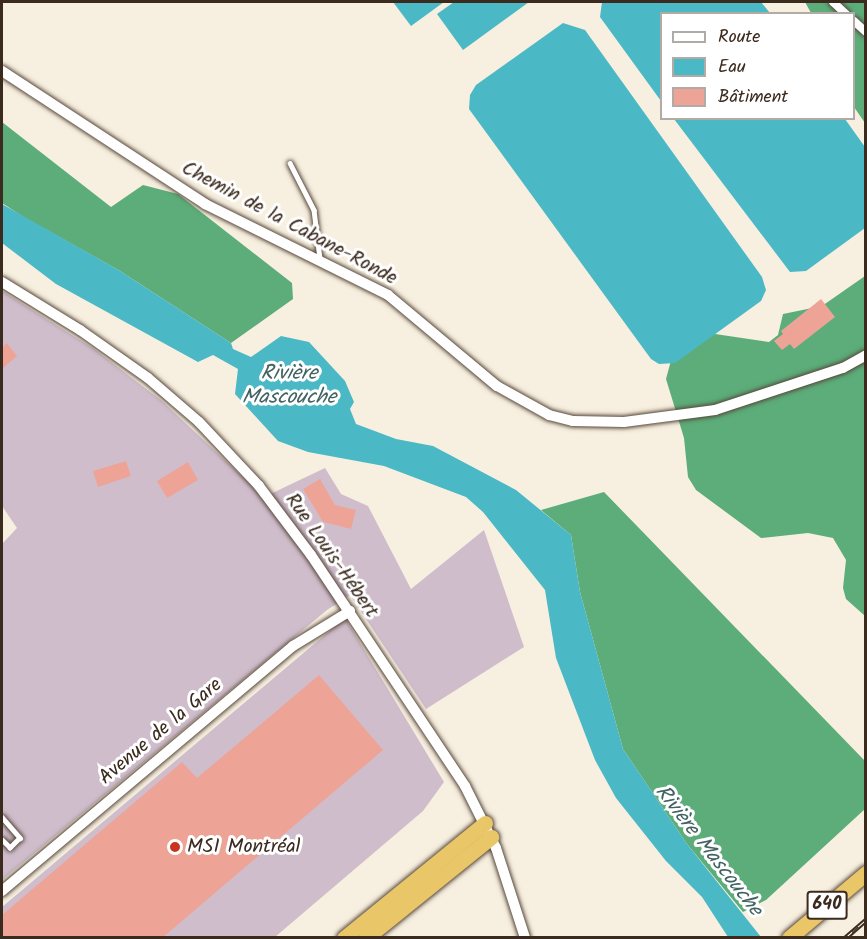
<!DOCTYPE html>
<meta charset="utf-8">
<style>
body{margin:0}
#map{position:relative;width:867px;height:939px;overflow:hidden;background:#f7efdf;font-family:Kalam,sans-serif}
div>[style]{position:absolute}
.industrial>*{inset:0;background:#d0bdcc}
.forest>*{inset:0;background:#5cad7a}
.water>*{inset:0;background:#4bb8c5}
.building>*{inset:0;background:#eda497}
.roads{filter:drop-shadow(0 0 2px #57483b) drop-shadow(0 0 2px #57483b)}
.service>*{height:4.5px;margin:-2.25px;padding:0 2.25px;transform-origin:2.25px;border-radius:2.25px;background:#fff}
.minor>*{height:8px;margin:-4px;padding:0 4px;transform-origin:4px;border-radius:4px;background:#fff}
.tertiary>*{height:10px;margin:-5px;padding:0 5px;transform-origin:5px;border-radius:5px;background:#fff}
.motorway>*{height:15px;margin:-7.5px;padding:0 7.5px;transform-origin:7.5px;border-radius:7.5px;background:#e9c769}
.rail>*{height:5px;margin-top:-2.5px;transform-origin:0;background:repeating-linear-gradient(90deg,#fff 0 9px,#3b2a1e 0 18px);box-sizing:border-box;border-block:2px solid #3b2a1e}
.dots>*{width:16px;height:16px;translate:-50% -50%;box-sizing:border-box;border:3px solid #fff;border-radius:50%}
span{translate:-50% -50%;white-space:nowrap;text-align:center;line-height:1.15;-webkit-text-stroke:6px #fff;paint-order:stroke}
.shield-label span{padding:2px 4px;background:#fff;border:2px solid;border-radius:4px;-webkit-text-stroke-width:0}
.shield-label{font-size:18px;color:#3b2a1e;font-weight:700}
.street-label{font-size:20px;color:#3b2a1e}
.poi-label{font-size:20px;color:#3b2a1e}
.left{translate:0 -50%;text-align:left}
.water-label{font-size:21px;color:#416361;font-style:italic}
.frame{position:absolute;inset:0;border:3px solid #3b2a1e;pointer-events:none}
.legend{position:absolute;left:660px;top:12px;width:195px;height:108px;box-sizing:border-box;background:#fff;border:2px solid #b1aaa5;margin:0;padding:8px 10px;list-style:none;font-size:18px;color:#3b2a1e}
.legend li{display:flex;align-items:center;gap:12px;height:30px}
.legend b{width:30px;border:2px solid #b1aaa5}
</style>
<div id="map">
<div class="industrial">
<div style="clip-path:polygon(2px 291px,94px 349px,162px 401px,264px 497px,325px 468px,341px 494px,368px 506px,411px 589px,484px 530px,524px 647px,426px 709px,350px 595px,327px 610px,2px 880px,2px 544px,17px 528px,2px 506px)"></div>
<div style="clip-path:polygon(345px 618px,444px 782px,423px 811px,275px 937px,2px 938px,2px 907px)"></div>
</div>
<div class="forest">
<div style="clip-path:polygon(805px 2px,865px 2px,865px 123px,854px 107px,854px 14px,811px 13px)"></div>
<div style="clip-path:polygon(2px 122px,111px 207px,143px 185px,178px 194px,292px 283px,293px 299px,231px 343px,120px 271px,22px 216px,2px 203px)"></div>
<div style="clip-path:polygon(865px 276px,865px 616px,846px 599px,843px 588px,846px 560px,833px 538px,808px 533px,761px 538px,696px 490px,688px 477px,684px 438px,666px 379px,673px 353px,681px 345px,715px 334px,769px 342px,778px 335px,783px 314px,822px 306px)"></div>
<div style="clip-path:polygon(604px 492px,865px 761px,865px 809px,766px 900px,743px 912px,687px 844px,623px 749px,580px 592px,571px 535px,541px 510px)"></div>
</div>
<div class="water">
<div style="clip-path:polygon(393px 2px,444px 2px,411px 26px)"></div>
<div style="clip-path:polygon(454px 2px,529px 2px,463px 50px,437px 14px)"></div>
<div style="clip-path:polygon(602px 2px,761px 2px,770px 13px,662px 14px,661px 101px,600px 17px)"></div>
<div style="clip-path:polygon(563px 23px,585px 30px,762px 277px,766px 290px,761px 301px,675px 363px,659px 364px,651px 359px,469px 109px,470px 95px,476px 85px)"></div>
<div style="clip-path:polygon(674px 119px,845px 119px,865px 147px,865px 228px,806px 271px,790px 272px)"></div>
<div style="clip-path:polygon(2px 204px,120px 271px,231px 343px,233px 349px,251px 357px,281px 336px,309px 342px,345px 381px,354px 402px,350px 409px,356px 424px,396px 439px,433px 446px,516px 490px,571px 535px,580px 592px,623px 749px,687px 844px,761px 937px,728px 937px,702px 897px,666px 861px,616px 798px,595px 760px,556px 658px,545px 590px,483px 512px,466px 497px,384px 466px,308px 452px,278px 441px,235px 394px,238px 369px,213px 355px,198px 362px,56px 284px,2px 243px)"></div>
</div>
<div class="building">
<div style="clip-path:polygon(821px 299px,835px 317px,794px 349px,790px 344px,782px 350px,774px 341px,783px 334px,781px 331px)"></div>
<div style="clip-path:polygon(7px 343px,17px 356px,2px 369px,2px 348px)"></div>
<div style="clip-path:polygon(126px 461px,131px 476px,98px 487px,93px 471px)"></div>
<div style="clip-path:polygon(188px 462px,198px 480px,167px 498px,157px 481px)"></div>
<div style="clip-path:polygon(320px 479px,335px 505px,356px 510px,351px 529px,323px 522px,303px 489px)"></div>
<div style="clip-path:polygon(319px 675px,383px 750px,162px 938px,2px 938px,2px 915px,182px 762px,197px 778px)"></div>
</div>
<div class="roads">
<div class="service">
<div style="left:290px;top:163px;width:53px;rotate:62.9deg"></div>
<div style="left:314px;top:210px;width:49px;rotate:83deg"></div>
<div style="left:2px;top:817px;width:28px;rotate:49deg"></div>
<div style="left:20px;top:838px;width:14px;rotate:135deg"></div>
<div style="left:10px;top:848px;width:11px;rotate:-135deg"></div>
</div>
<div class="minor">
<div style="left:833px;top:2px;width:18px;rotate:43deg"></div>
<div style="left:854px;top:21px;width:16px;rotate:43deg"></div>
</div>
<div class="tertiary">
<div style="left:2px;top:71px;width:243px;rotate:33.2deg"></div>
<div style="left:205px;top:204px;width:204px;rotate:26.4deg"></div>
<div style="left:388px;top:295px;width:142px;rotate:39.9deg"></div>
<div style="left:497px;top:386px;width:60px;rotate:29.1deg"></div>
<div style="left:549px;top:415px;width:25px;rotate:14deg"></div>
<div style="left:573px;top:421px;width:51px;rotate:1.1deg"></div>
<div style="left:624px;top:422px;width:92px;rotate:-7.5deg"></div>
<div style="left:715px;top:410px;width:135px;rotate:-18.2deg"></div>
<div style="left:843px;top:368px;width:26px;rotate:-29deg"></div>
<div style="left:2px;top:282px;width:92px;rotate:31.6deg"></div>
<div style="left:80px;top:330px;width:83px;rotate:35.2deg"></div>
<div style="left:148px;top:378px;width:67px;rotate:40.8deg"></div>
<div style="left:199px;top:422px;width:88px;rotate:46.8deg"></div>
<div style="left:259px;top:486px;width:86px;rotate:53deg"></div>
<div style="left:311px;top:555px;width:278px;rotate:56.3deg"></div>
<div style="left:465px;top:786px;width:69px;rotate:63.4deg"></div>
<div style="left:496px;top:848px;width:95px;rotate:72.1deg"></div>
<div style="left:2px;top:891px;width:380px;rotate:-40.1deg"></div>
<div style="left:293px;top:646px;width:67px;rotate:-31.6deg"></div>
</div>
<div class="motorway">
<div style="left:344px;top:938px;width:182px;rotate:-39.2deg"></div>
<div style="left:366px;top:938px;width:161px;rotate:-38.9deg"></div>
<div style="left:789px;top:938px;width:101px;rotate:-40.2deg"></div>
</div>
</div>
<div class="rail">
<div style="left:845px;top:938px;width:28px;rotate:-41deg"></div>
</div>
<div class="dots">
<div style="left:175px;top:847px;background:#c8321e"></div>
</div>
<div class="shield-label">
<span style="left:827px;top:905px">640</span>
</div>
<div class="street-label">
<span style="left:289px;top:224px;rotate:28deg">Chemin de la Cabane-Ronde</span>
<span style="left:331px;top:556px;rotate:55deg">Rue Louis-Hébert</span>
<span style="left:161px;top:732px;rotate:-40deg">Avenue de la Gare</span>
</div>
<div class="poi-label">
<span class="left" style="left:187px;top:847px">MSI Montréal</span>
</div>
<div class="water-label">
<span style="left:289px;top:386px">Rivière<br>Mascouche</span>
<span style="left:708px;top:851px;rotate:52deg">Rivière Mascouche</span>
</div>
<div class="frame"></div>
<ul class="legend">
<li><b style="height:8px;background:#fff"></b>Route</li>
<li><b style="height:16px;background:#4bb8c5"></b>Eau</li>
<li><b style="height:16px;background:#eda497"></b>Bâtiment</li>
</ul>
</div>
